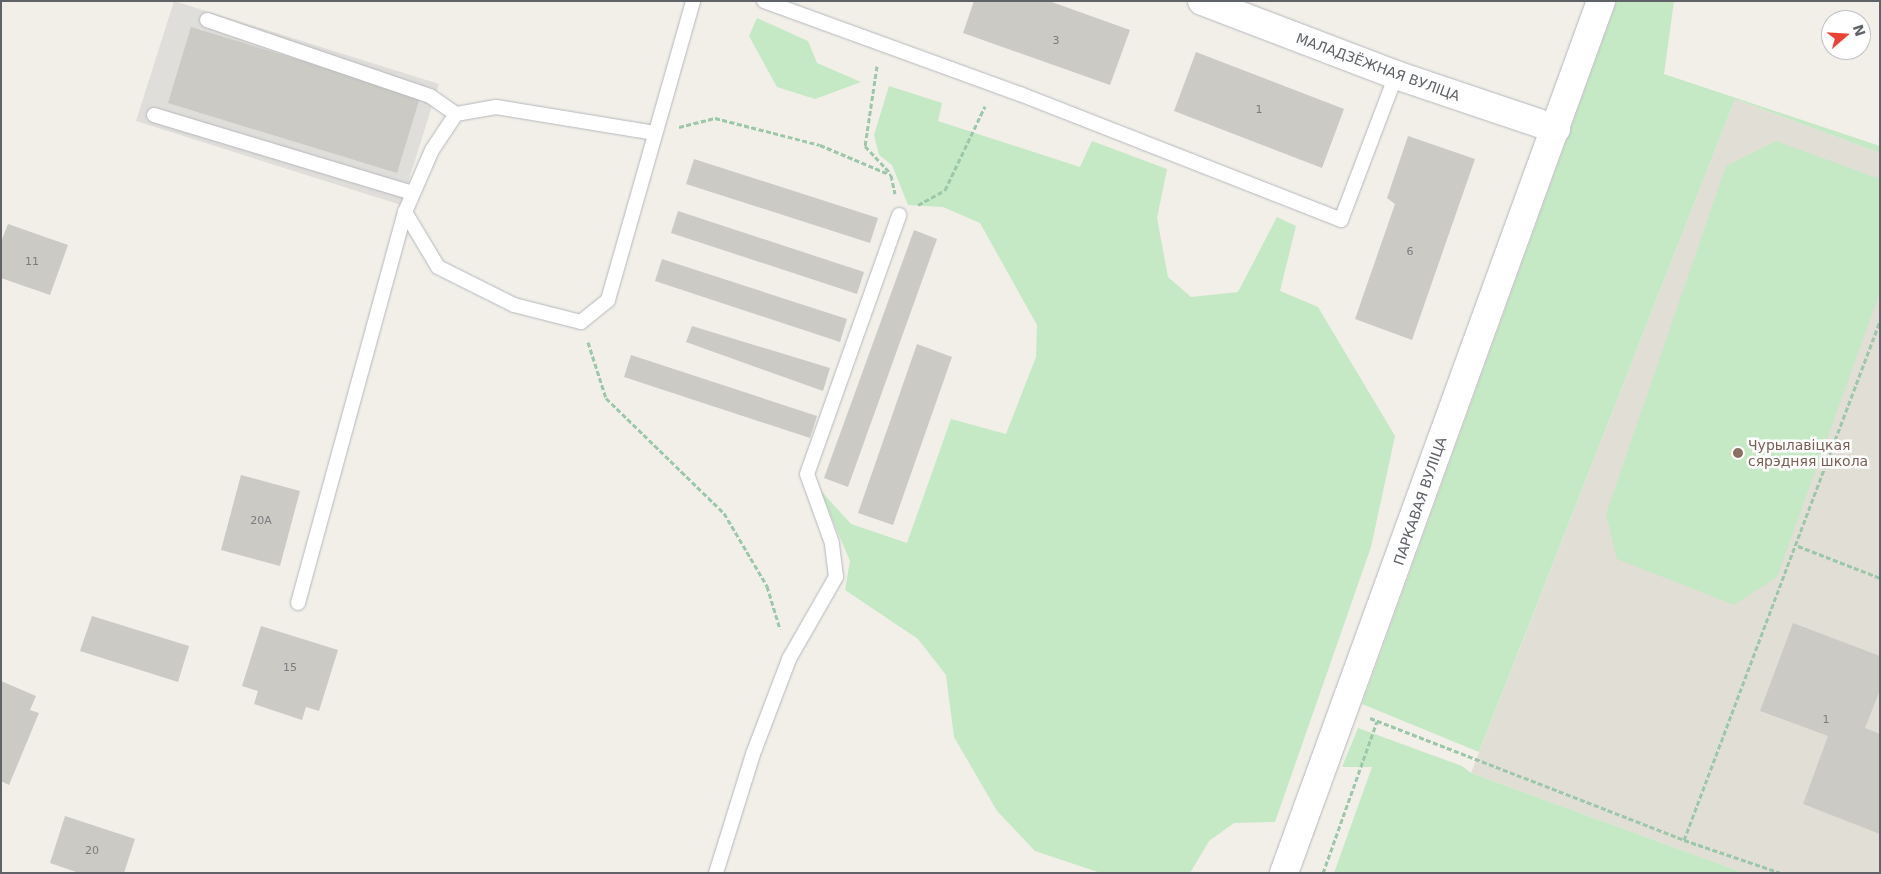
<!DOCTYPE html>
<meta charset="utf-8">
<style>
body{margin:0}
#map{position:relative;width:1881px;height:874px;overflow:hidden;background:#f1efe8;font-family:"DejaVu Sans",sans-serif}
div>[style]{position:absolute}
.industrial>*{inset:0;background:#e0deda}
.education>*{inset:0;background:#e1ded6}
.green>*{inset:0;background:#c5e8c5}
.building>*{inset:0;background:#cccac5}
.path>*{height:3px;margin-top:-1.5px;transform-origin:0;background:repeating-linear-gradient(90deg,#9cc7a9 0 5px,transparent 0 7.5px)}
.roads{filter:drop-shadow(0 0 1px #b5b8bc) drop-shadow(0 0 1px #b5b8bc)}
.service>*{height:14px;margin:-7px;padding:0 7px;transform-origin:7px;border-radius:7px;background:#fff}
.minor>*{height:28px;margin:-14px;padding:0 14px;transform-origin:14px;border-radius:14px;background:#fff}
.tertiary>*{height:28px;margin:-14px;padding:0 14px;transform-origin:14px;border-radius:14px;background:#fff}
.dots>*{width:14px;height:14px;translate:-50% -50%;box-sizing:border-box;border:2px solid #fff;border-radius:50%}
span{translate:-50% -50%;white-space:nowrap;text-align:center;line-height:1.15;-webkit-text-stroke:5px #fff;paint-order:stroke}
.number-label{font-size:11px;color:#7a7d7f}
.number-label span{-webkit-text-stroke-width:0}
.street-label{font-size:14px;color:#5f6368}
.education-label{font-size:14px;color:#785e54}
.left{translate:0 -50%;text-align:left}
.frame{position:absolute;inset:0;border:2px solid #5f6368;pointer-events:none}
.north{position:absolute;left:1821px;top:10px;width:50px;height:50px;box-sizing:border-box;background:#fff;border:1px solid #bfc1c3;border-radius:50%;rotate:71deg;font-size:14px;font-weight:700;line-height:20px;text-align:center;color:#5f6368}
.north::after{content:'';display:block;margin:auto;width:18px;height:22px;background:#ea4335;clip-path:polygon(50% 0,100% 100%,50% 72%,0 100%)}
</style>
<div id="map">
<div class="industrial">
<div style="clip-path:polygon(174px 1px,439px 84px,401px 205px,136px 121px)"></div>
</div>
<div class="education">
<div style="clip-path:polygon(1735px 99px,1880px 153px,1880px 873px,1744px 873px,1471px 773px)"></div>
</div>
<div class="green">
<div style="clip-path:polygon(1617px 1px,1674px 1px,1664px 74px,1880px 146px,1880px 153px,1735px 99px,1479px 752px,1362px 704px)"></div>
<div style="clip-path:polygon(757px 18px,808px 41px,817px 63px,861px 82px,815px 99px,777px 87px,749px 36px)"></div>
<div style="clip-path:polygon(889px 86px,942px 103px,938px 121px,1080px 167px,1092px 141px,1167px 169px,1157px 218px,1168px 277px,1191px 297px,1238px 292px,1277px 217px,1296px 226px,1280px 291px,1318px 307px,1395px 436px,1371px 547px,1275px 822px,1234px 823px,1209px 841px,1190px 873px,1101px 873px,1035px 851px,997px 811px,954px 737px,946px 675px,918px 639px,845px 590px,850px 561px,820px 490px,851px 524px,907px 543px,951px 419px,1006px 434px,1036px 357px,1037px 325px,980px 223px,943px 207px,908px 205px,892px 165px,879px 155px,874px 135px)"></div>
<div style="clip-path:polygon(1776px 141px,1880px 179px,1880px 292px,1777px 577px,1734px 605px,1617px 559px,1606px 514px,1726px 166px)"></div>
<div style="clip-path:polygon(1358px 728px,1462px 766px,1471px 773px,1744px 873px,1334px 873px,1372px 767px,1342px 767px)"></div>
</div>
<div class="building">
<div style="clip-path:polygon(974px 1px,1049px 1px,1130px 30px,1110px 85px,963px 33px)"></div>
<div style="clip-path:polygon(191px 27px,420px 97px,397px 173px,168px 103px)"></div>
<div style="clip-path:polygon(1196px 52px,1344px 109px,1322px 168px,1174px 111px)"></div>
<div style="clip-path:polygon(1408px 136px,1475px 159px,1412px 340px,1355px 319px,1395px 204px,1387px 198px)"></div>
<div style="clip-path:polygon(694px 159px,878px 218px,870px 243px,686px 184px)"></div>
<div style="clip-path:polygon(678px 211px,864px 272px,857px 294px,671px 233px)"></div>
<div style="clip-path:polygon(8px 224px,68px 245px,50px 295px,1px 278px,1px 242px)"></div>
<div style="clip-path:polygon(914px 230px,937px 239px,848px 487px,824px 478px)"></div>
<div style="clip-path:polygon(662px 259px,847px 319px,840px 342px,655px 281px)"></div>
<div style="clip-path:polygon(692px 326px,830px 368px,823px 391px,686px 342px)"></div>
<div style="clip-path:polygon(917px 344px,952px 357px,893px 525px,858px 513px)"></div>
<div style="clip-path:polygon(631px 355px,817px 416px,810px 438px,624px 377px)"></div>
<div style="clip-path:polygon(241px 475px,300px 491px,280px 566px,221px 550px)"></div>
<div style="clip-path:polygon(92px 616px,189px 646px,178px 682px,80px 651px)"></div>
<div style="clip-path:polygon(1793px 623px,1880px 656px,1880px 690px,1865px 728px,1880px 734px,1880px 834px,1803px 804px,1828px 736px,1760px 711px)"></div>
<div style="clip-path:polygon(261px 626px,338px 650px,319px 711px,306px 707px,302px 720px,254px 704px,258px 691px,242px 686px)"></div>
<div style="clip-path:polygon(1px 681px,36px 696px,30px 710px,39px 713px,9px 785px,1px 781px)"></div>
<div style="clip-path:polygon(65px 816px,135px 839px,124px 873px,79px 873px,50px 863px)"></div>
</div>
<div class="path">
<div style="left:877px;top:66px;width:81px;rotate:98.5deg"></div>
<div style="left:865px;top:146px;width:35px;rotate:47deg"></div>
<div style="left:679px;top:127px;width:37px;rotate:-14deg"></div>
<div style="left:715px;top:118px;width:108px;rotate:14.4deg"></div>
<div style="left:820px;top:145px;width:77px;rotate:22.9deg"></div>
<div style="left:891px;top:175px;width:19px;rotate:78deg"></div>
<div style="left:918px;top:205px;width:31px;rotate:-29deg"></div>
<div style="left:945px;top:190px;width:93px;rotate:-64.5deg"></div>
<div style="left:588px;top:342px;width:59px;rotate:72.2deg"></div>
<div style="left:606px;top:398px;width:165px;rotate:44.3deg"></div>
<div style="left:724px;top:513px;width:85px;rotate:59.5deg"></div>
<div style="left:767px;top:586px;width:45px;rotate:73.2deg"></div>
<div style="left:1798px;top:546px;width:88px;rotate:21.3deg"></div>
<div style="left:1370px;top:718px;width:337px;rotate:21.2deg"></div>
<div style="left:1684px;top:840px;width:102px;rotate:18.8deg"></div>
<div style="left:1684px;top:840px;width:555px;rotate:-69.31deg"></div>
<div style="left:1323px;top:873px;width:161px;rotate:-70.4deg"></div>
</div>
<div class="roads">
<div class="service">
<div style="left:764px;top:1px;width:272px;rotate:20deg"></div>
<div style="left:1020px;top:94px;width:345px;rotate:21.4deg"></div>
<div style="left:1341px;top:220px;width:155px;rotate:-69.2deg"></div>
<div style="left:207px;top:20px;width:236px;rotate:18.8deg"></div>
<div style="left:430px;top:96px;width:32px;rotate:35deg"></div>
<div style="left:154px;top:115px;width:270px;rotate:16.8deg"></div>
<div style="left:655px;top:133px;width:161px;rotate:-170.7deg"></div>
<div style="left:496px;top:107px;width:41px;rotate:170.1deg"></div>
<div style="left:456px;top:114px;width:43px;rotate:123.7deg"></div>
<div style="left:432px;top:150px;width:68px;rotate:113.5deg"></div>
<div style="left:405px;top:212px;width:64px;rotate:59deg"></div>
<div style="left:438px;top:267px;width:85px;rotate:26.6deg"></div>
<div style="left:514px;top:305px;width:69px;rotate:14.2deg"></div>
<div style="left:581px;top:322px;width:35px;rotate:-39deg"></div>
<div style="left:608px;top:300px;width:311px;rotate:-74.1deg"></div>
<div style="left:298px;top:603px;width:405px;rotate:-74.7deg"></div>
<div style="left:716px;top:873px;width:125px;rotate:-72.7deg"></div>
<div style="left:753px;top:754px;width:102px;rotate:-69.2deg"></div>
<div style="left:789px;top:659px;width:95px;rotate:-60.2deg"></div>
<div style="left:836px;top:577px;width:34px;rotate:-97deg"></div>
<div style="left:832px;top:543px;width:73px;rotate:-109.9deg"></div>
<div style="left:807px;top:474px;width:275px;rotate:-70.4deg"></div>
</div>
<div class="minor">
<div style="left:1202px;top:1px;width:208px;rotate:20.9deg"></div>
<div style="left:1396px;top:75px;width:169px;rotate:18.6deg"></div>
</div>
<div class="tertiary">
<div style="left:1284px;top:873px;width:928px;rotate:-70.02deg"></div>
</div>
</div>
<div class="dots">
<div style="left:1738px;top:453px;background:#8d6e63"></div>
</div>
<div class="number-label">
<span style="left:1056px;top:41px">3</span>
<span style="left:1259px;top:110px">1</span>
<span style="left:1410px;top:252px">6</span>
<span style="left:32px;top:262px">11</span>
<span style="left:261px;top:521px">20А</span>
<span style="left:290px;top:668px">15</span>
<span style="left:1826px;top:720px">1</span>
<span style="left:92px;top:851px">20</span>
</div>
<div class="street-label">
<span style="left:1378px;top:67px;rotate:20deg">МАЛАДЗЁЖНАЯ ВУЛІЦА</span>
<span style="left:1420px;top:501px;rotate:-71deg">ПАРКАВАЯ ВУЛІЦА</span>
</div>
<div class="education-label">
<span class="left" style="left:1748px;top:453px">Чурылавіцкая<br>сярэдняя школа</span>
</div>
<div class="frame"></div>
<div class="north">N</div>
</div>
